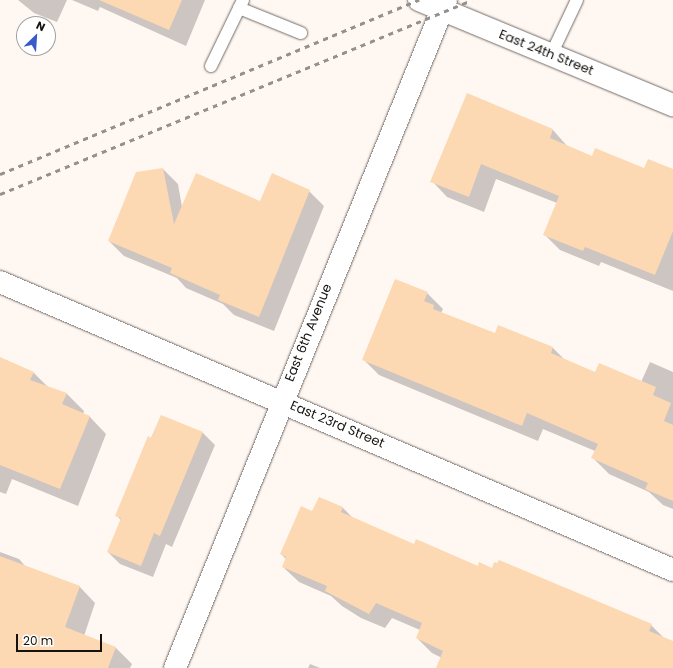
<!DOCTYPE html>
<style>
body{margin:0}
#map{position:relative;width:673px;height:668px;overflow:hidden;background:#fff7f2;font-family:Poppins,sans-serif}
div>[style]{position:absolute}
.shadow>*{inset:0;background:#0003}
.building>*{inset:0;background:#fcd9b2}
.roads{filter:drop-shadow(0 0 1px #726b67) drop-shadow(0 0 1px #726b67)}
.service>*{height:12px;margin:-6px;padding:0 6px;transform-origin:6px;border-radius:6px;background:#fff}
.minor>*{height:22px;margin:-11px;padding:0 11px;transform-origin:11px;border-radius:11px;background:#fff}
.tertiary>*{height:22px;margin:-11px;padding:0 11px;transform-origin:11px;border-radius:11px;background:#fff}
.rail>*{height:3px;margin-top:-1.5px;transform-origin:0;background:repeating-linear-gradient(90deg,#95908c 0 5px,transparent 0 10px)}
span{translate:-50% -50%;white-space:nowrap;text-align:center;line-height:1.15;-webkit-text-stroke:4px #fff;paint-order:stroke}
.street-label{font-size:13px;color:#151311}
.north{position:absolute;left:16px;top:16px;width:40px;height:40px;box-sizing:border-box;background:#fff;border:1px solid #a1a1a0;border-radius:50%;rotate:25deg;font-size:11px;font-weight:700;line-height:16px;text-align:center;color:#151311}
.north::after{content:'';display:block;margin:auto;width:14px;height:18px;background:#385bcc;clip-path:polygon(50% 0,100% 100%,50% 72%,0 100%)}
.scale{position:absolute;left:16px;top:634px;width:86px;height:18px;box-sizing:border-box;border:2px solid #151311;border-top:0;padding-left:5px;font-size:12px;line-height:14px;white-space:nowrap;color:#151311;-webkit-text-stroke:3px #fff;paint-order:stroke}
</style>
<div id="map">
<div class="shadow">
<div style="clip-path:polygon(18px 0,67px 0,57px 22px,34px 13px)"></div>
<div style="clip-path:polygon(72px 0,205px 0,186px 46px,100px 7px,98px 11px)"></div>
<div style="clip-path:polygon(468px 94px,553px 130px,568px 147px,592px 157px,645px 169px,673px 170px,673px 291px,601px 262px,599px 266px,560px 250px,544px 234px,557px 203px,496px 179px,484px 212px,447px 197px,432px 181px)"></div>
<div style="clip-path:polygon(163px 169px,178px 184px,182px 207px,261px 202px,309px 191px,324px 206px,274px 331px,234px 315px,223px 304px,186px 288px,177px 278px,124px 256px,109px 241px)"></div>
<div style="clip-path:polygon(427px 293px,443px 309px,441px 313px,496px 334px,553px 348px,565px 360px,596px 373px,641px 382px,650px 362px,673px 372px,673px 509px,663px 505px,649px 492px,609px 474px,593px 458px,595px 451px,543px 429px,538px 441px,379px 375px,363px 359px)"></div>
<div style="clip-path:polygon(0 359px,33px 372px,48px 387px,67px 394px,84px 411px,83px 414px,89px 416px,106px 434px,78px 506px,12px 479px,6px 494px,0 492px)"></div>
<div style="clip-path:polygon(161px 416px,203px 433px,215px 445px,172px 547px,166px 544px,153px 577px,120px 564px,108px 552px,121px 520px,116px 515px)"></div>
<div style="clip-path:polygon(319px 498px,343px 508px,353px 518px,414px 545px,651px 625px,666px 640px,673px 643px,673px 668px,437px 668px,442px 658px,432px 653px,417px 638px,420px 630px,392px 618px,385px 628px,361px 618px,342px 606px,331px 596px,299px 582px,283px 567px,286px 559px,281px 554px,313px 512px)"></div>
<div style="clip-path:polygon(0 552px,19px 559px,26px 567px,79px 586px,95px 603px,84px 636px,116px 648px,132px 664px,130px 668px,0 668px)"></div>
<div style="clip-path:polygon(310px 664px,320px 668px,308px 668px)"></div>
</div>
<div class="building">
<div style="clip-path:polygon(99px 0,182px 0,169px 30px)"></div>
<div style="clip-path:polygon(467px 93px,553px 129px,550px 138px,592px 156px,595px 148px,644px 168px,648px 159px,673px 169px,673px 231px,655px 275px,585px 247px,583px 251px,543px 235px,559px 196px,481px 164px,469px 197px,430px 182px)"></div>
<div style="clip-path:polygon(163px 168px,174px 224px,196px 173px,260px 201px,272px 173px,310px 190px,259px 317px,218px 300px,220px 295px,170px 273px,172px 268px,108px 241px,136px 172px)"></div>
<div style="clip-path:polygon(395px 279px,428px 292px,424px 301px,434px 305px,433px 309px,495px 333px,498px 325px,553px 347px,551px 353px,595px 372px,599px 363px,656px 387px,653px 395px,671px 403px,664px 421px,673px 425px,673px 501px,645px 489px,648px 483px,591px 458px,598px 444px,527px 413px,522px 426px,362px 360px)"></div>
<div style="clip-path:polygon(0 357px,34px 372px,30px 380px,67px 393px,62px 404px,90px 416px,60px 489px,0 465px)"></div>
<div style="clip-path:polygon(161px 415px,203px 432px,160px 536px,154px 533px,141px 566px,107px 552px,121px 518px,115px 516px,148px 436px,151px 438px)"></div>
<div style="clip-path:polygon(319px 497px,343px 507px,341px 512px,414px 544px,416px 539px,478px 566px,479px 562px,492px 568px,494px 562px,497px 563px,499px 560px,652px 624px,649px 631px,673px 641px,673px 668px,436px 668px,443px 651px,416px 638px,422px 623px,376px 603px,369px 614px,325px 591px,327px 586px,282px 567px,286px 557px,280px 554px,301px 506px,312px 511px)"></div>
<div style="clip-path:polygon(0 556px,80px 586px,65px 627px,116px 647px,108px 668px,0 668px)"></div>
</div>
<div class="roads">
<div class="service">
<div style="left:239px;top:8px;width:67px;rotate:22deg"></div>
<div style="left:551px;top:55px;width:61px;rotate:-64.7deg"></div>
<div style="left:211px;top:66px;width:73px;rotate:-64.1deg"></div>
</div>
<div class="minor">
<div style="left:419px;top:0;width:275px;rotate:22.5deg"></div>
<div style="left:0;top:282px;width:732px;rotate:23.17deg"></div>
</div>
<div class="tertiary">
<div style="left:175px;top:668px;width:721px;rotate:-67.92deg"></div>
</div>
</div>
<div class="rail">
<div style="left:0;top:174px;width:454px;rotate:-22.6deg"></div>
<div style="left:0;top:194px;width:510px;rotate:-22.34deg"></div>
</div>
<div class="street-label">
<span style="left:546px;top:53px;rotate:22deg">East 24th Street</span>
<span style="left:309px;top:333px;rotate:-68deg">East 6th Avenue</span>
<span style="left:337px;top:425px;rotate:23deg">East 23rd Street</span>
</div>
<div class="north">N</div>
<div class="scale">20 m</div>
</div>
